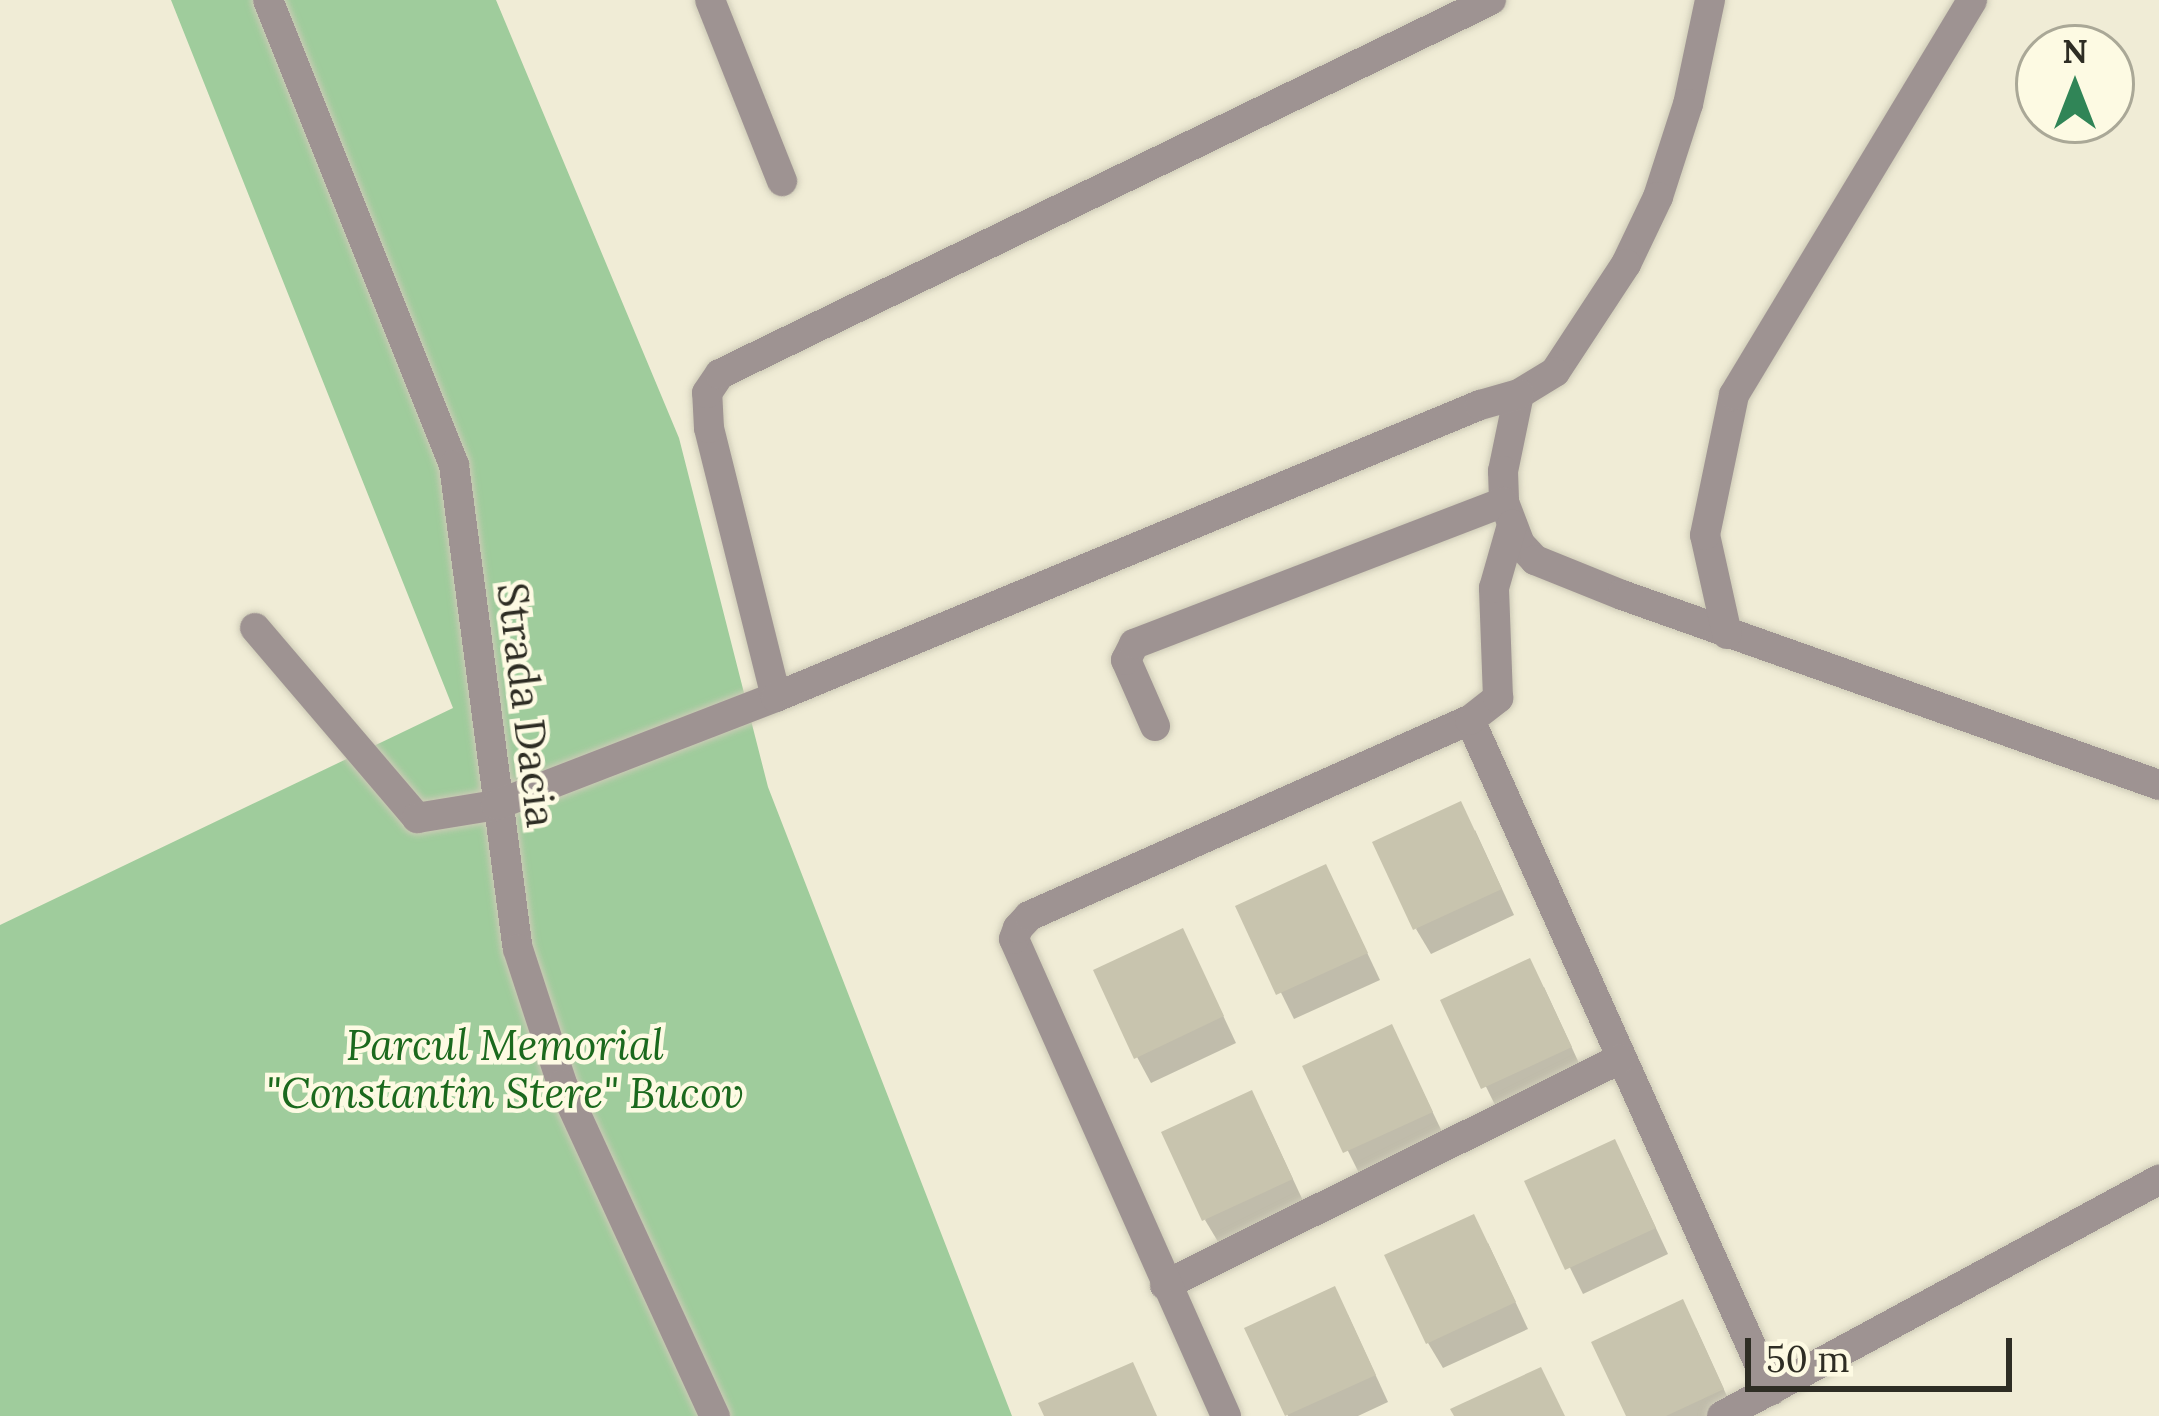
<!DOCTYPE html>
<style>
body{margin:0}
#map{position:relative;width:2159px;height:1416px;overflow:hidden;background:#f0ecd6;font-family:Lora,serif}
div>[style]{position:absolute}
.green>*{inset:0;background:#9fcc9c}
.shadow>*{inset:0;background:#0003}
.building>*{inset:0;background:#c8c4ae}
.roads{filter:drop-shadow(0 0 3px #cdcab6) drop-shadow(0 0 3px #cdcab6)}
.minor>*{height:30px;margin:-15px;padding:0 15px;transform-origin:15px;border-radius:15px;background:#9e9392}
span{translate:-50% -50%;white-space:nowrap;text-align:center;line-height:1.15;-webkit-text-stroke:9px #fdfae3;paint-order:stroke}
.street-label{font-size:42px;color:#2e2d24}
.park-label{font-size:42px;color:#1b691d;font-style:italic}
.north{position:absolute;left:2015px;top:24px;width:120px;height:120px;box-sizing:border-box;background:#fdfae3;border:3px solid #aaa897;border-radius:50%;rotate:0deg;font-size:33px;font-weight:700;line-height:48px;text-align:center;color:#2e2d24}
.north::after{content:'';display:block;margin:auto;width:42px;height:54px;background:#308557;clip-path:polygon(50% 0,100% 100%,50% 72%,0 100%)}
.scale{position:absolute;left:1745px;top:1338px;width:267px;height:54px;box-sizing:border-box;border:6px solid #2e2d24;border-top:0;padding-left:15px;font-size:36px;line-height:42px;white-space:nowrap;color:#2e2d24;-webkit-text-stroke:9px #fdfae3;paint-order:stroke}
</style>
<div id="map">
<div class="green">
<div style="clip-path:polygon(171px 0,496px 0,679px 438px,768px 787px,1012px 1416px,0 1416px,0 925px,453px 708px)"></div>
</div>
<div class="shadow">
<div style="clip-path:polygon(1475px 830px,1514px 915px,1431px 954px,1416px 929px)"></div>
<div style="clip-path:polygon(1339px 893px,1380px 980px,1294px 1019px,1239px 907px)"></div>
<div style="clip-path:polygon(1196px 958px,1236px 1043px,1151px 1083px,1137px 1057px)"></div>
<div style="clip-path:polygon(1544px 987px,1584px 1074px,1499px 1113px,1444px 1002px)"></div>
<div style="clip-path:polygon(1405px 1054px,1445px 1138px,1361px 1177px,1306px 1067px)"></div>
<div style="clip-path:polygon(1265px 1119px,1305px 1205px,1220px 1245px,1205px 1220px)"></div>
<div style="clip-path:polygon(1628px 1168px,1668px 1254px,1583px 1294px,1528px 1183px)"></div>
<div style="clip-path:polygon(1488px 1243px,1528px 1329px,1443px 1368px,1428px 1343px)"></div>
<div style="clip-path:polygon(1348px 1315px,1388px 1402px,1358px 1416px,1288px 1416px,1248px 1330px)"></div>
<div style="clip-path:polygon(1696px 1328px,1736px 1416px,1629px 1416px)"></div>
</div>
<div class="building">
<div style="clip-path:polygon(1461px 801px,1502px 889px,1413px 930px,1372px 842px)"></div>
<div style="clip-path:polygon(1326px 864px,1368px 953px,1276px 995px,1235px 906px)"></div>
<div style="clip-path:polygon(1183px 928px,1224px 1016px,1134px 1059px,1093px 970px)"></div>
<div style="clip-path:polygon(1530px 958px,1572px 1047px,1481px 1089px,1440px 1000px)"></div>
<div style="clip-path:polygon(1392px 1024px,1433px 1112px,1343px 1153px,1302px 1066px)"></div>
<div style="clip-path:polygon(1252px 1090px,1293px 1179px,1202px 1221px,1161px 1132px)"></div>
<div style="clip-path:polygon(1615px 1139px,1656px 1228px,1565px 1270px,1524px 1181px)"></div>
<div style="clip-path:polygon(1474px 1214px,1516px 1302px,1426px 1344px,1384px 1255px)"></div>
<div style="clip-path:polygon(1335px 1286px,1376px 1375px,1285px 1416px,1244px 1328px)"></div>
<div style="clip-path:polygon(1683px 1299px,1724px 1389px,1666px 1416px,1626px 1416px,1591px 1342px)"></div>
<div style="clip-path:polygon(1133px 1362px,1157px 1416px,1044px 1416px,1038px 1403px)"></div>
<div style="clip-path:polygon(1541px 1367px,1565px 1416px,1454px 1416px,1450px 1409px)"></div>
</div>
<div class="roads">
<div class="minor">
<div style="left:268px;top:0;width:501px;rotate:68.2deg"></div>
<div style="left:454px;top:465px;width:488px;rotate:82.5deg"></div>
<div style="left:518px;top:949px;width:142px;rotate:71.9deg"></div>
<div style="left:562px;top:1084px;width:366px;rotate:65.3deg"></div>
<div style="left:710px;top:0;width:195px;rotate:68.3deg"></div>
<div style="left:1710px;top:0;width:106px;rotate:101.9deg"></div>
<div style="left:1688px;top:104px;width:98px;rotate:107.9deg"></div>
<div style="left:1658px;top:197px;width:74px;rotate:115.5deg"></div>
<div style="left:1626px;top:264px;width:129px;rotate:123.3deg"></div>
<div style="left:1555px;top:372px;width:42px;rotate:148.6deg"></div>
<div style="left:1519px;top:394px;width:79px;rotate:101.7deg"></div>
<div style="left:1503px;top:471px;width:31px;rotate:88deg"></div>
<div style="left:1504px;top:502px;width:45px;rotate:69.1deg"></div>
<div style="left:1520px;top:544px;width:22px;rotate:47deg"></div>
<div style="left:1535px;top:560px;width:94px;rotate:21.9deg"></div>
<div style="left:1622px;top:595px;width:570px;rotate:19.48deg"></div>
<div style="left:255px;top:628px;width:250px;rotate:49.5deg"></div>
<div style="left:417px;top:818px;width:80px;rotate:-9.3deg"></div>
<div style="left:496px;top:805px;width:300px;rotate:-21.1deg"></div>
<div style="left:776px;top:697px;width:277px;rotate:-104deg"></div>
<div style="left:709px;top:428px;width:35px;rotate:-93deg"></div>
<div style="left:707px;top:393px;width:23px;rotate:-56deg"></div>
<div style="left:720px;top:374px;width:857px;rotate:-25.88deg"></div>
<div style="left:1727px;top:634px;width:101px;rotate:-102.5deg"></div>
<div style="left:1705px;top:535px;width:143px;rotate:-78.3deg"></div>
<div style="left:1734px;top:395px;width:461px;rotate:-58.9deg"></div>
<div style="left:776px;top:697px;width:762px;rotate:-22.53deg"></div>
<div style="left:1480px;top:405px;width:41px;rotate:-15.8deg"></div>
<div style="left:1470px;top:720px;width:735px;rotate:65.81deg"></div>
<div style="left:1155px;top:726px;width:72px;rotate:-113.7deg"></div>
<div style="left:1126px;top:660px;width:18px;rotate:-63deg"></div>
<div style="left:1134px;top:644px;width:396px;rotate:-21deg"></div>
<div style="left:1165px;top:1285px;width:508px;rotate:-26.41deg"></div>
<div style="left:1226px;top:1416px;width:522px;rotate:-113.96deg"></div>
<div style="left:1014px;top:939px;width:12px;rotate:-70deg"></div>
<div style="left:1018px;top:928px;width:16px;rotate:-47deg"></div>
<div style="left:1029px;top:916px;width:483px;rotate:-24deg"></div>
<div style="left:1470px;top:720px;width:36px;rotate:-38deg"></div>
<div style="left:1498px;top:698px;width:110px;rotate:-92.1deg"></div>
<div style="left:1494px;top:588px;width:66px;rotate:-74.1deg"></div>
<div style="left:1722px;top:1416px;width:497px;rotate:-28.4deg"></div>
</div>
</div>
<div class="street-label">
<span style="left:527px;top:705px;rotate:83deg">Strada Dacia</span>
</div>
<div class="park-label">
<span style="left:505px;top:1069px">Parcul Memorial<br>"Constantin Stere" Bucov</span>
</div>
<div class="north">N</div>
<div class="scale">50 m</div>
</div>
